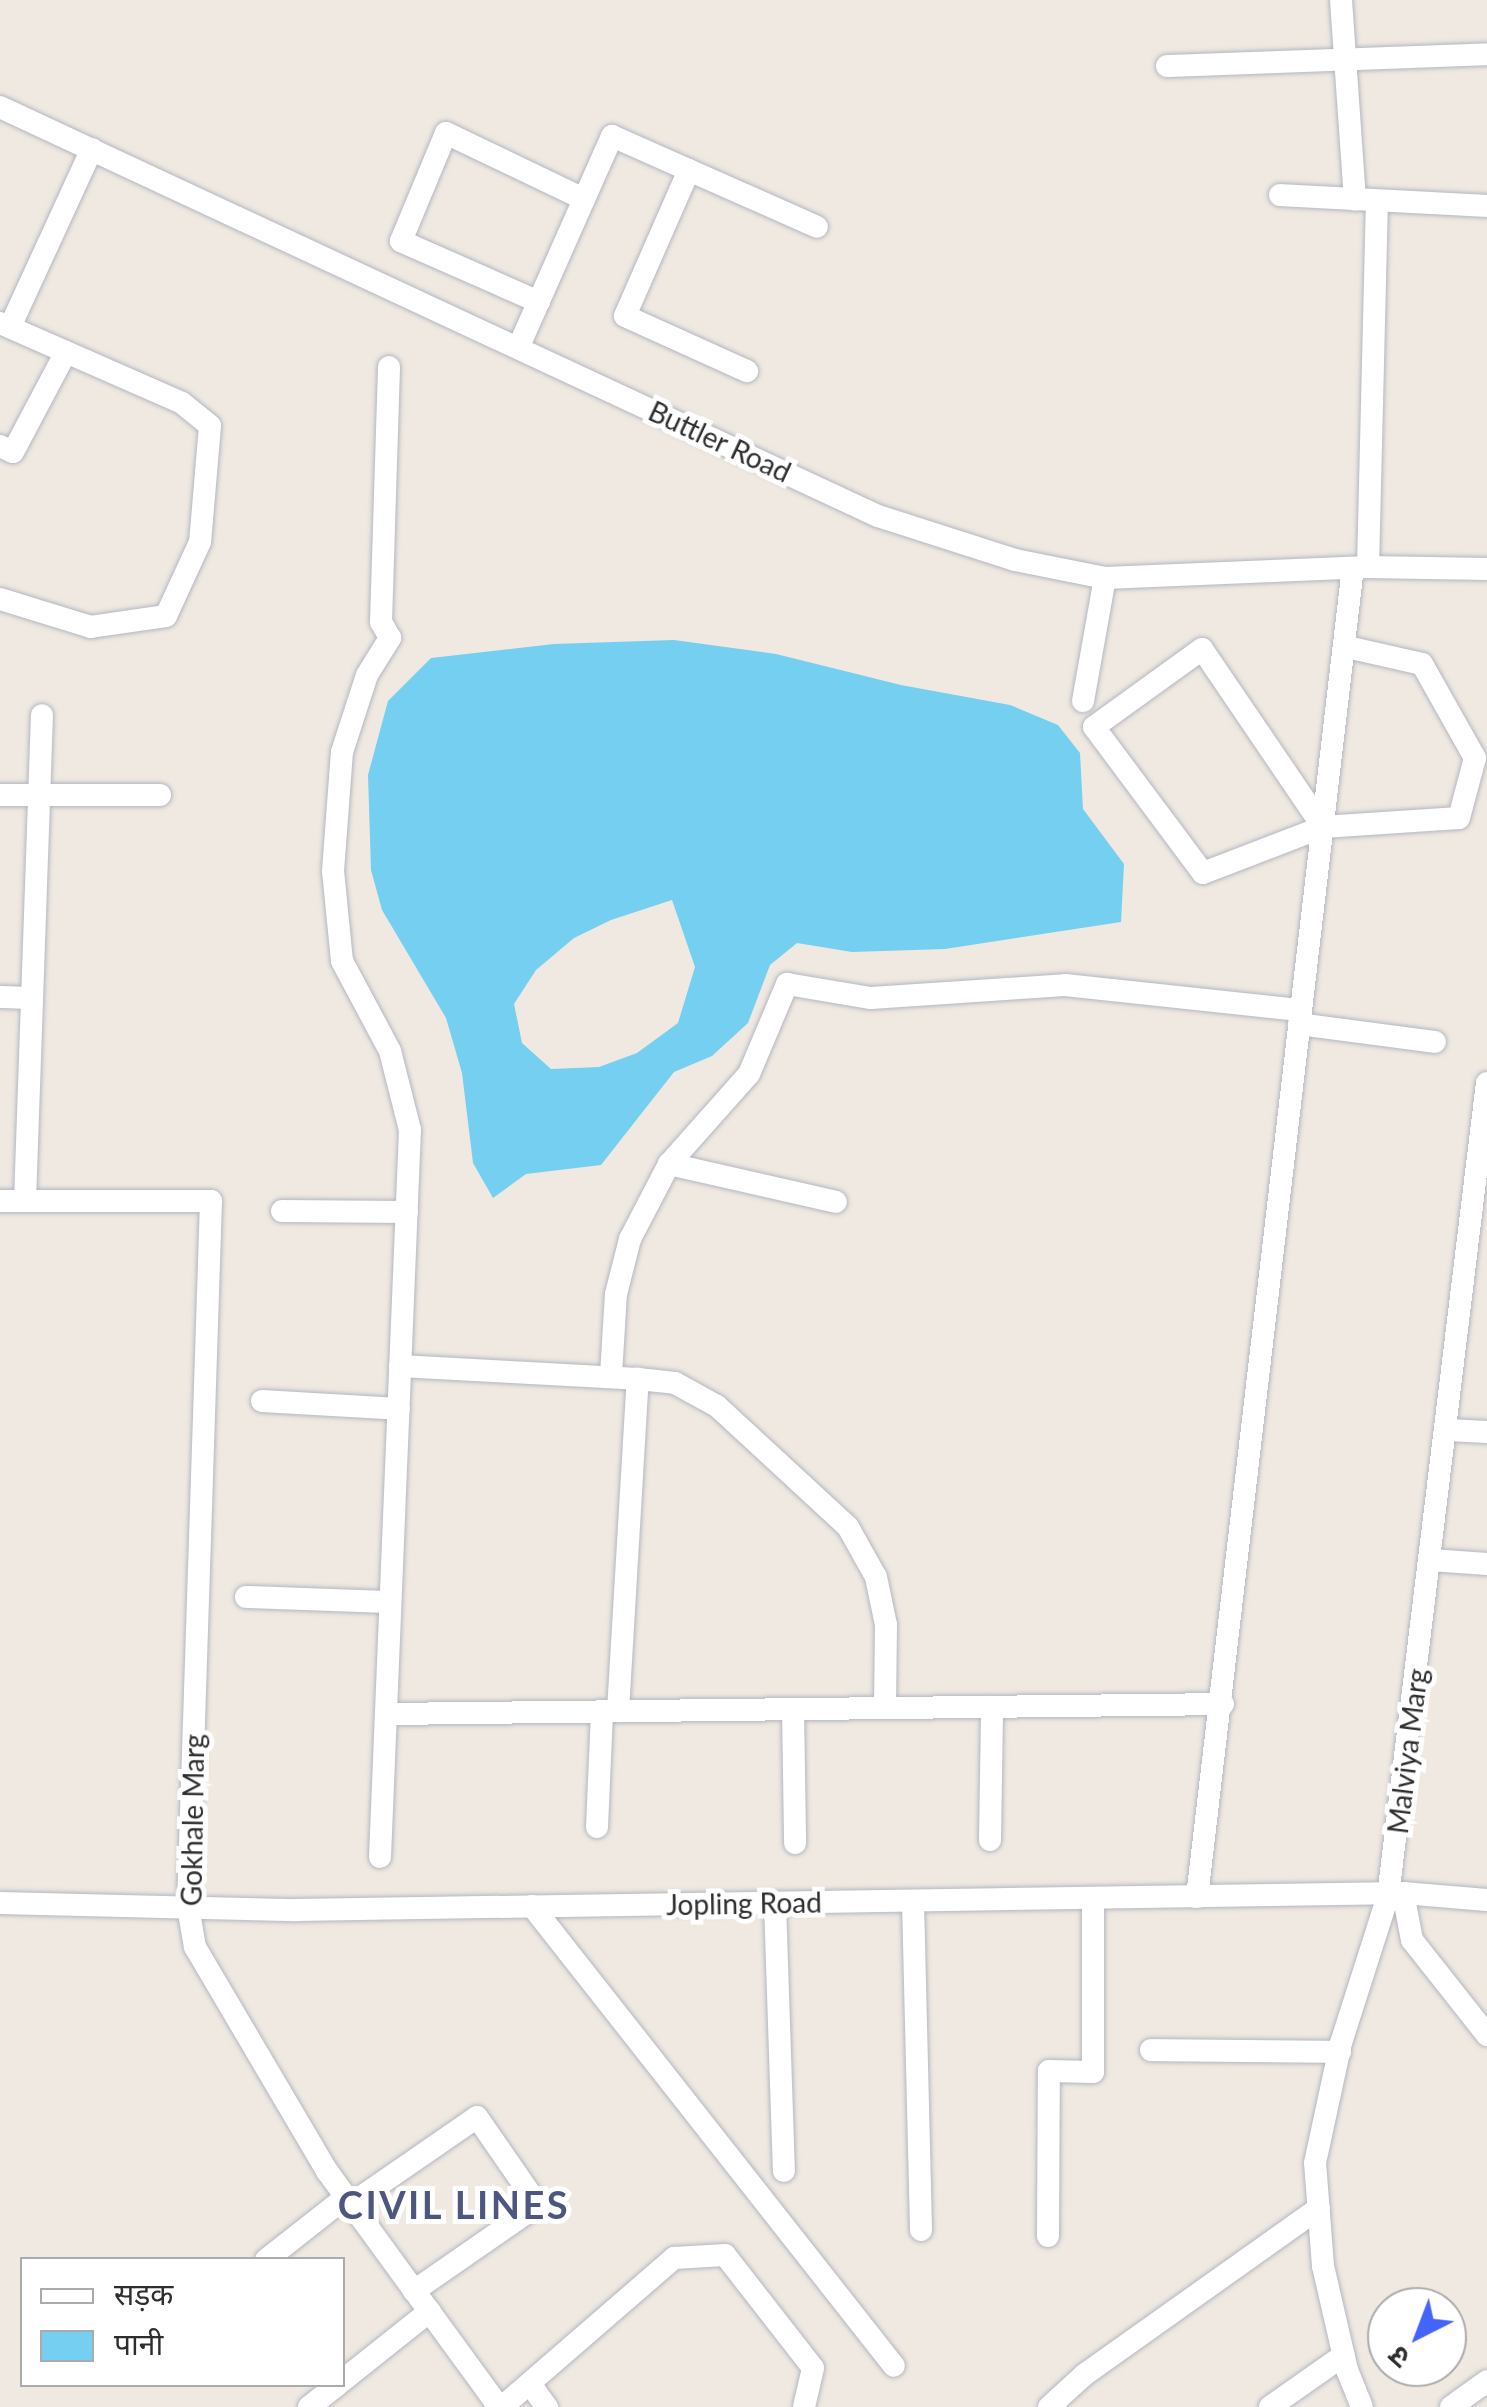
<!DOCTYPE html>
<meta charset="utf-8">
<style>
body{margin:0}
#map{position:relative;width:1487px;height:2407px;overflow:hidden;background:#efe9e1;font-family:Lato,"Noto Sans Devanagari",sans-serif}
div>[style]{position:absolute}
.water>*{inset:0;background:#75cff0}
.roads{filter:drop-shadow(0 0 2px #b4b7c1) drop-shadow(0 0 2px #b4b7c1)}
.minor>*{height:22px;margin:-11px;padding:0 11px;transform-origin:11px;border-radius:11px;background:#fff}
span{translate:-50% -50%;white-space:nowrap;text-align:center;line-height:1.15;-webkit-text-stroke:10px #fff;paint-order:stroke}
.street-label{font-size:28px;color:#2e2e2e}
.district-label{font-size:38px;color:#4d5680;font-weight:700;letter-spacing:2.5px}
.legend{position:absolute;left:20px;top:2257px;width:325px;height:130px;box-sizing:border-box;background:#fff;border:2px solid #ababab;margin:0;padding:12px 18px;list-style:none;font-size:30px;color:#2e2e2e}
.legend li{display:flex;align-items:center;gap:20px;height:50px}
.legend b{width:50px;border:2px solid #ababab}
.north{position:absolute;left:1367px;top:2287px;width:100px;height:100px;box-sizing:border-box;background:#fff;border:2px solid #ababab;border-radius:50%;rotate:222deg;font-size:28px;font-weight:700;line-height:40px;text-align:center;color:#2e2e2e}
.north::after{content:'';display:block;margin:auto;width:35px;height:45px;background:#4264fb;clip-path:polygon(50% 0,100% 100%,50% 72%,0 100%)}
</style>
<div id="map">
<div class="water">
<div style="clip-path:polygon(evenodd,674px 640px,776px 654px,901px 685px,1010px 705px,1058px 725px,1080px 753px,1083px 809px,1124px 864px,1121px 922px,945px 949px,852px 952px,797px 943px,770px 965px,748px 1023px,712px 1056px,674px 1072px,601px 1165px,526px 1174px,493px 1198px,473px 1163px,462px 1073px,446px 1018px,382px 910px,371px 870px,368px 775px,388px 701px,431px 658px,554px 644px,674px 640px,672px 900px,695px 967px,678px 1023px,637px 1053px,599px 1067px,551px 1069px,522px 1043px,514px 1004px,536px 970px,574px 938px,611px 920px,672px 900px)"></div>
</div>
<div class="roads">
<div class="minor">
<div style="left:1341px;top:0;width:200px;rotate:86deg"></div>
<div style="left:1167px;top:66px;width:320px;rotate:-2.1deg"></div>
<div style="left:0;top:107px;width:969px;rotate:24.98deg"></div>
<div style="left:878px;top:516px;width:144px;rotate:17.8deg"></div>
<div style="left:1015px;top:560px;width:92px;rotate:11.3deg"></div>
<div style="left:1105px;top:578px;width:263px;rotate:-2.4deg"></div>
<div style="left:1368px;top:567px;width:119px;rotate:1deg"></div>
<div style="left:689px;top:170px;width:159px;rotate:113.7deg"></div>
<div style="left:625px;top:316px;width:134px;rotate:24.3deg"></div>
<div style="left:1280px;top:195px;width:207px;rotate:3deg"></div>
<div style="left:539px;top:302px;width:151px;rotate:-156.2deg"></div>
<div style="left:401px;top:241px;width:117px;rotate:-67.4deg"></div>
<div style="left:446px;top:133px;width:153px;rotate:25.6deg"></div>
<div style="left:0;top:323px;width:199px;rotate:23.7deg"></div>
<div style="left:182px;top:403px;width:36px;rotate:39deg"></div>
<div style="left:210px;top:426px;width:116px;rotate:94.9deg"></div>
<div style="left:200px;top:542px;width:81px;rotate:114.7deg"></div>
<div style="left:166px;top:616px;width:76px;rotate:171.7deg"></div>
<div style="left:91px;top:627px;width:95px;rotate:-162.9deg"></div>
<div style="left:10px;top:327px;width:196px;rotate:-65.3deg"></div>
<div style="left:519px;top:346px;width:230px;rotate:-66.1deg"></div>
<div style="left:612px;top:136px;width:224px;rotate:23.9deg"></div>
<div style="left:0;top:446px;width:14px;rotate:25deg"></div>
<div style="left:13px;top:452px;width:113px;rotate:-62.1deg"></div>
<div style="left:1368px;top:567px;width:366px;rotate:-88.6deg"></div>
<div style="left:1083px;top:701px;width:125px;rotate:-79.9deg"></div>
<div style="left:0;top:795px;width:160px"></div>
<div style="left:1323px;top:827px;width:215px;rotate:-124.2deg"></div>
<div style="left:1202px;top:649px;width:133px;rotate:144.2deg"></div>
<div style="left:1094px;top:727px;width:182px;rotate:53.3deg"></div>
<div style="left:1203px;top:873px;width:129px;rotate:-21deg"></div>
<div style="left:1323px;top:827px;width:136px;rotate:-3.8deg"></div>
<div style="left:1459px;top:818px;width:62px;rotate:-75.1deg"></div>
<div style="left:1475px;top:758px;width:108px;rotate:-119.4deg"></div>
<div style="left:1422px;top:664px;width:77px;rotate:-167.2deg"></div>
<div style="left:0;top:997px;width:32px;rotate:2deg"></div>
<div style="left:1299px;top:1024px;width:137px;rotate:7.5deg"></div>
<div style="left:669px;top:1164px;width:171px;rotate:12.8deg"></div>
<div style="left:0;top:1201px;width:211px"></div>
<div style="left:211px;top:1201px;width:706px;rotate:91.87deg"></div>
<div style="left:188px;top:1907px;width:41px;rotate:80.1deg"></div>
<div style="left:195px;top:1947px;width:260px;rotate:59.5deg"></div>
<div style="left:327px;top:2171px;width:292px;rotate:53.9deg"></div>
<div style="left:25px;top:1201px;width:486px;rotate:-88deg"></div>
<div style="left:282px;top:1211px;width:125px;rotate:0.5deg"></div>
<div style="left:400px;top:1366px;width:238px;rotate:3.1deg"></div>
<div style="left:638px;top:1379px;width:37px;rotate:6deg"></div>
<div style="left:675px;top:1383px;width:48px;rotate:28.7deg"></div>
<div style="left:717px;top:1406px;width:178px;rotate:42.7deg"></div>
<div style="left:848px;top:1527px;width:57px;rotate:60.8deg"></div>
<div style="left:876px;top:1577px;width:49px;rotate:78.2deg"></div>
<div style="left:886px;top:1625px;width:83px;rotate:90.7deg"></div>
<div style="left:611px;top:1375px;width:81px;rotate:-86.5deg"></div>
<div style="left:616px;top:1294px;width:57px;rotate:-75.7deg"></div>
<div style="left:630px;top:1239px;width:85px;rotate:-62.5deg"></div>
<div style="left:669px;top:1164px;width:120px;rotate:-48.4deg"></div>
<div style="left:749px;top:1074px;width:98px;rotate:-67.1deg"></div>
<div style="left:787px;top:984px;width:85px;rotate:9.5deg"></div>
<div style="left:871px;top:998px;width:194px;rotate:-3.8deg"></div>
<div style="left:1065px;top:985px;width:236px;rotate:6.1deg"></div>
<div style="left:262px;top:1401px;width:137px;rotate:3.3deg"></div>
<div style="left:1448px;top:1430px;width:39px;rotate:3deg"></div>
<div style="left:1431px;top:1560px;width:56px;rotate:4.1deg"></div>
<div style="left:246px;top:1597px;width:144px;rotate:2deg"></div>
<div style="left:793px;top:1709px;width:134px;rotate:89.1deg"></div>
<div style="left:618px;top:1711px;width:333px;rotate:-86.6deg"></div>
<div style="left:386px;top:1714px;width:837px;rotate:-0.68deg"></div>
<div style="left:597px;top:1827px;width:115px;rotate:-87.5deg"></div>
<div style="left:990px;top:1840px;width:133px;rotate:-89.1deg"></div>
<div style="left:380px;top:1857px;width:728px;rotate:-87.64deg"></div>
<div style="left:410px;top:1130px;width:81px;rotate:-104.2deg"></div>
<div style="left:390px;top:1051px;width:102px;rotate:-118.1deg"></div>
<div style="left:342px;top:961px;width:90px;rotate:-95.7deg"></div>
<div style="left:333px;top:871px;width:119px;rotate:-85.7deg"></div>
<div style="left:342px;top:752px;width:81px;rotate:-72deg"></div>
<div style="left:367px;top:675px;width:44px;rotate:-58.1deg"></div>
<div style="left:390px;top:638px;width:18px;rotate:-119deg"></div>
<div style="left:381px;top:622px;width:255px;rotate:-88.2deg"></div>
<div style="left:1403px;top:1893px;width:48px;rotate:79.2deg"></div>
<div style="left:1412px;top:1940px;width:121px;rotate:51.7deg"></div>
<div style="left:1197px;top:1897px;width:1338px;rotate:-83.31deg"></div>
<div style="left:913px;top:1901px;width:329px;rotate:88.6deg"></div>
<div style="left:0;top:1903px;width:296px;rotate:1.4deg"></div>
<div style="left:296px;top:1910px;width:1107px;rotate:-0.88deg"></div>
<div style="left:1403px;top:1893px;width:84px;rotate:4.8deg"></div>
<div style="left:775px;top:1903px;width:268px;rotate:88.1deg"></div>
<div style="left:532px;top:1906px;width:585px;rotate:51.8deg"></div>
<div style="left:1151px;top:2050px;width:189px;rotate:0.6deg"></div>
<div style="left:351px;top:2204px;width:153px;rotate:-34.6deg"></div>
<div style="left:477px;top:2117px;width:107px;rotate:55.3deg"></div>
<div style="left:538px;top:2205px;width:151px;rotate:145.3deg"></div>
<div style="left:1048px;top:2236px;width:165px;rotate:-89.7deg"></div>
<div style="left:1049px;top:2071px;width:44px;rotate:1.3deg"></div>
<div style="left:1093px;top:2072px;width:173px;rotate:-90deg"></div>
<div style="left:266px;top:2260px;width:102px;rotate:-38.2deg"></div>
<div style="left:342px;top:2381px;width:112px;rotate:-38.5deg"></div>
<div style="left:530px;top:2384px;width:29px;rotate:54deg"></div>
<div style="left:309px;top:2407px;width:37px;rotate:-38deg"></div>
<div style="left:502px;top:2407px;width:228px;rotate:-40.9deg"></div>
<div style="left:674px;top:2258px;width:51px;rotate:-3.4deg"></div>
<div style="left:725px;top:2255px;width:143px;rotate:52.1deg"></div>
<div style="left:813px;top:2368px;width:40px;rotate:103deg"></div>
<div style="left:1049px;top:2407px;width:47px;rotate:-42.4deg"></div>
<div style="left:1084px;top:2375px;width:288px;rotate:-35.4deg"></div>
<div style="left:1270px;top:2407px;width:90px;rotate:-35.1deg"></div>
<div style="left:1362px;top:2407px;width:40px;rotate:-112deg"></div>
<div style="left:1347px;top:2370px;width:107px;rotate:-103deg"></div>
<div style="left:1323px;top:2266px;width:103px;rotate:-94.4deg"></div>
<div style="left:1315px;top:2163px;width:123px;rotate:-77.8deg"></div>
<div style="left:1341px;top:2043px;width:154px;rotate:-72.3deg"></div>
<div style="left:1388px;top:1896px;width:819px;rotate:-83.06deg"></div>
<div style="left:1451px;top:2407px;width:44px;rotate:-35.8deg"></div>
</div>
</div>
<div class="street-label">
<span style="left:720px;top:441px;rotate:25deg">Buttler Road</span>
<span style="left:1407px;top:1751px;rotate:-83deg">Malviya Marg</span>
<span style="left:192px;top:1820px;rotate:-89deg">Gokhale Marg</span>
<span style="left:744px;top:1903px;rotate:-1deg">Jopling Road</span>
</div>
<div class="district-label">
<span style="left:454px;top:2205px">CIVIL LINES</span>
</div>
<ul class="legend">
<li><b style="height:12px;background:#fff"></b>सड़क</li>
<li><b style="height:28px;background:#75cff0"></b>पानी</li>
</ul>
<div class="north">उ</div>
</div>
